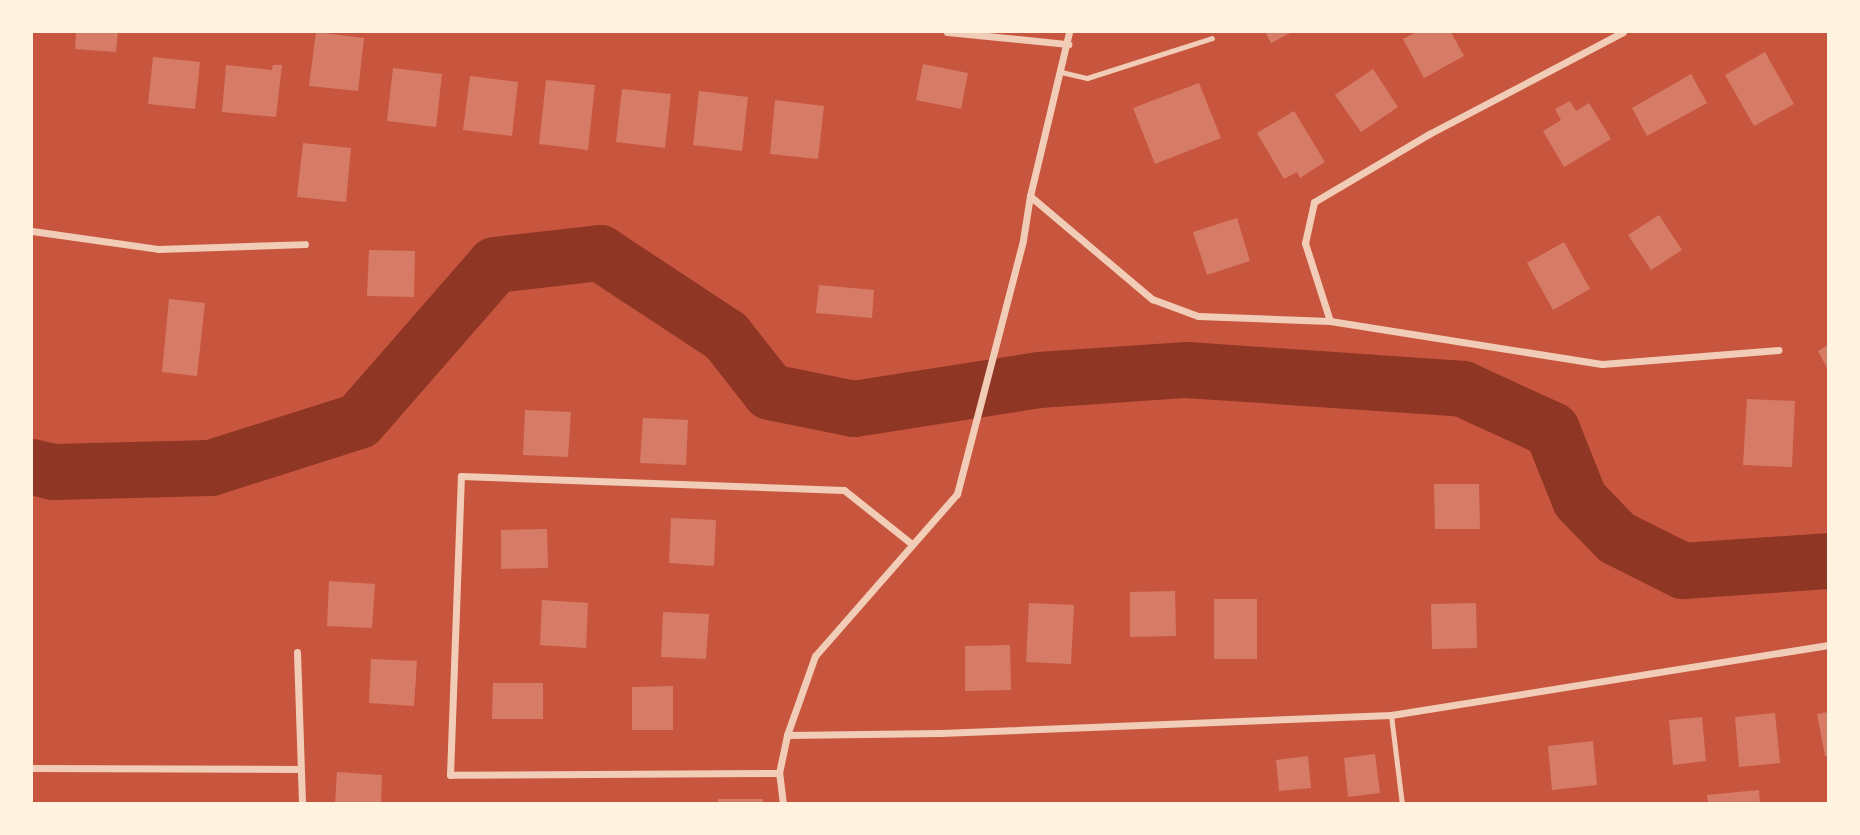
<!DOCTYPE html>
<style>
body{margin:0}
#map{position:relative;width:1860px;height:835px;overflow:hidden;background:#c8553d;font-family:"PT Serif",serif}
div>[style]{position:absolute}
.river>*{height:56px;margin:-28px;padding:0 28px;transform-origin:28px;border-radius:28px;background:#8f3625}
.building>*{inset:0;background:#d67c66}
.service>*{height:5px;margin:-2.5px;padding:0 2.5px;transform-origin:2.5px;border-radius:2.5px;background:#f1ccb7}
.minor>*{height:7px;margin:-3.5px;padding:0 3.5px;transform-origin:3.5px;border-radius:3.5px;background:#f1ccb7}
span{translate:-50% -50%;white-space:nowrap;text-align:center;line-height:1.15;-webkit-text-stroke:7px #fff3e0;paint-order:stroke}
.frame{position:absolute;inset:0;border:33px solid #fff3e0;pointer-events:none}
</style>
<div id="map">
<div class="river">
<div style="left:32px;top:467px;width:23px;rotate:13deg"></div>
<div style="left:54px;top:472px;width:157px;rotate:-1.5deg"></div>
<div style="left:211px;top:468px;width:155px;rotate:-17.6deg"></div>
<div style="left:359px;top:421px;width:207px;rotate:-48.9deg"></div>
<div style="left:495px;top:265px;width:106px;rotate:-6.5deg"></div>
<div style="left:600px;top:253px;width:151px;rotate:33.4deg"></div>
<div style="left:726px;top:336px;width:71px;rotate:51.8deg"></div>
<div style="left:770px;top:392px;width:86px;rotate:11.4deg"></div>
<div style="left:854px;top:409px;width:187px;rotate:-8.9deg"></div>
<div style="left:1039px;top:380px;width:148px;rotate:-3.9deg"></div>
<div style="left:1187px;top:370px;width:277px;rotate:3.9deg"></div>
<div style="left:1463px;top:389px;width:98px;rotate:24.7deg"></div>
<div style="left:1552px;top:430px;width:75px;rotate:68.2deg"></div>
<div style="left:1580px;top:500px;width:53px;rotate:45.8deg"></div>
<div style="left:1617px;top:538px;width:74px;rotate:26.6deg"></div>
<div style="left:1683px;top:571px;width:145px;rotate:-3.9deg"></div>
</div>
<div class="building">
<div style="clip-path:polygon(76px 32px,118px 32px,116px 52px,75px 49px)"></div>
<div style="clip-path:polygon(316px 32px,364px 38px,358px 91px,309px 86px)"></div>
<div style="clip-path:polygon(1265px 32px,1292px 32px,1271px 43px)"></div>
<div style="clip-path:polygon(1417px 32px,1451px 32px,1464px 56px,1424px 78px,1403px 39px)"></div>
<div style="clip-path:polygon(1765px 52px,1794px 104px,1754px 126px,1725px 75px)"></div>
<div style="clip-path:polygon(153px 57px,200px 62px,195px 109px,148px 104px)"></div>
<div style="clip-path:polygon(923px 64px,968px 73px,961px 109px,916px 100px)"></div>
<div style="clip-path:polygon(226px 65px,272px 70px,273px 65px,282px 65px,276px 117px,222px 112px)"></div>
<div style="clip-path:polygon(393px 68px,442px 74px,436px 127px,387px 121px)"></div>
<div style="clip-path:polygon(1373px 69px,1398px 107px,1361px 132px,1335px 95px)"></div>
<div style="clip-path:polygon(1691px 74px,1707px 103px,1647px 136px,1632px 108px)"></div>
<div style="clip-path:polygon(470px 76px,518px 82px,512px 136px,463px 130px)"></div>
<div style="clip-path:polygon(546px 80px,595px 85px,588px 150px,539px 144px)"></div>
<div style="clip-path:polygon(1199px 83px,1221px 138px,1155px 164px,1133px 108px)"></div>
<div style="clip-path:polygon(622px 89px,671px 94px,665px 148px,616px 142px)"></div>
<div style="clip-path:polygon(699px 91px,748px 97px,742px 151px,693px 145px)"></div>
<div style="clip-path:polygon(775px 100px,824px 106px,818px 159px,770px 154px)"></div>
<div style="clip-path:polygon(1570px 101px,1576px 111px,1589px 103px,1611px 139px,1564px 167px,1543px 131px,1561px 120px,1555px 109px)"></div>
<div style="clip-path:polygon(1294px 111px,1325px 162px,1300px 178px,1297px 172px,1284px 179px,1257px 133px)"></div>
<div style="clip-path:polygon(303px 143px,351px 148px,346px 202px,297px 197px)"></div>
<div style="clip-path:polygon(1659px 215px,1682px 250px,1651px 270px,1628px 235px)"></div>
<div style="clip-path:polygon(1237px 218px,1250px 261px,1207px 275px,1193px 232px)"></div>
<div style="clip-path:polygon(1564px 242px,1590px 289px,1553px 310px,1527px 263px)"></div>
<div style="clip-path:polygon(369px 250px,415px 251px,414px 297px,367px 296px)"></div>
<div style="clip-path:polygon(819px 285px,874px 290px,872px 318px,816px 313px)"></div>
<div style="clip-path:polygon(169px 299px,205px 303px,197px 376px,162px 372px)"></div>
<div style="clip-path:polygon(1828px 345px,1828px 370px,1818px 351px)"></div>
<div style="clip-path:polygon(1747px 399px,1795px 401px,1792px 467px,1743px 465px)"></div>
<div style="clip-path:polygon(525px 410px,571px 412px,568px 457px,523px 455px)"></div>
<div style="clip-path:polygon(643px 418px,688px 420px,686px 465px,640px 463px)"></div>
<div style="clip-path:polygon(1434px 484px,1479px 484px,1480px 529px,1435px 529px)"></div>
<div style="clip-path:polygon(671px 518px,716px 520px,714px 566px,669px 563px)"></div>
<div style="clip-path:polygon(547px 529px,548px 568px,501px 569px,501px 530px)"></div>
<div style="clip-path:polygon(329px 581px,375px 584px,372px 628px,327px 626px)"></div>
<div style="clip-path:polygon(1175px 591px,1176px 636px,1130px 637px,1130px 592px)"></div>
<div style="clip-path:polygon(1214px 599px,1257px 599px,1257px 659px,1214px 659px)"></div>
<div style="clip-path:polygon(542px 600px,588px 603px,586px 648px,540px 645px)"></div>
<div style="clip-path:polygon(1029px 603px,1074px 605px,1071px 664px,1026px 662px)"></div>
<div style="clip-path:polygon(1476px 603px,1477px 648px,1432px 649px,1431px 604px)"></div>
<div style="clip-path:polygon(663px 612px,709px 614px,706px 659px,661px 657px)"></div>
<div style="clip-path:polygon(1010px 645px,1011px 690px,965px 691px,965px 646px)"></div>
<div style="clip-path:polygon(371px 659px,417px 661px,414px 706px,369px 703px)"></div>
<div style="clip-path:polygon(493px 683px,543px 683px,543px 719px,492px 719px)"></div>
<div style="clip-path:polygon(673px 686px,673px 730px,632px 730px,632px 687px)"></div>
<div style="clip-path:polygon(1828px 712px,1828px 756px,1825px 756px,1817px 714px)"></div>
<div style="clip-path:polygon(1775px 713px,1780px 763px,1739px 767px,1735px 717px)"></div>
<div style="clip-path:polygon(1702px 717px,1706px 761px,1673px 765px,1669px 720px)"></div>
<div style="clip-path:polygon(1593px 741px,1597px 785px,1552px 790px,1548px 746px)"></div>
<div style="clip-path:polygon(1375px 754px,1380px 793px,1348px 797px,1344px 758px)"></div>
<div style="clip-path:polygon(1308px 756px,1311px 788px,1279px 791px,1276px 760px)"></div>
<div style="clip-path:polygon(337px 772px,382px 775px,381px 804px,335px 804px)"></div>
<div style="clip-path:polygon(1759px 790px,1760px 804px,1708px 804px,1707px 795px)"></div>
<div style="clip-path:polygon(718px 799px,763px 799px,763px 804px,718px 804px)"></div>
</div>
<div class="service">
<div style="left:1061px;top:72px;width:27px;rotate:13deg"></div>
<div style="left:1087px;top:78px;width:131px;rotate:-17.7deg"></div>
<div style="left:1391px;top:715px;width:90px;rotate:83deg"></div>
</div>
<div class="minor">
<div style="left:947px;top:32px;width:122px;rotate:5.7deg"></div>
<div style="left:1030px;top:196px;width:160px;rotate:40.2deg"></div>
<div style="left:1152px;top:299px;width:49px;rotate:20.3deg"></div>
<div style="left:1198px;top:316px;width:132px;rotate:2.2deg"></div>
<div style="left:1330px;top:321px;width:275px;rotate:9deg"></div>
<div style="left:1602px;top:364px;width:177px;rotate:-4.5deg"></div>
<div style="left:32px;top:231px;width:127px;rotate:8.1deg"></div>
<div style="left:158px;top:249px;width:147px;rotate:-1.9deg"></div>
<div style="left:1330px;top:321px;width:82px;rotate:-107.8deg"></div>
<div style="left:1305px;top:243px;width:42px;rotate:-77.6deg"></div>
<div style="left:1314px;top:202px;width:134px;rotate:-30.6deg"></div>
<div style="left:1429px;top:134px;width:219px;rotate:-27.7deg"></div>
<div style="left:297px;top:652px;width:152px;rotate:88.1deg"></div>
<div style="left:787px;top:735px;width:154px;rotate:-0.7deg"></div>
<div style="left:941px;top:733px;width:450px;rotate:-2.3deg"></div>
<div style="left:1391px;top:715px;width:443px;rotate:-9.1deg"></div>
<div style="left:32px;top:768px;width:267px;rotate:0.2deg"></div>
<div style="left:779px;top:773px;width:329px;rotate:179.7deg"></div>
<div style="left:450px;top:775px;width:299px;rotate:-87.9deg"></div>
<div style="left:461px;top:476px;width:383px;rotate:2.1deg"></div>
<div style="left:844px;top:490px;width:87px;rotate:38.5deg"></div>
<div style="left:783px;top:804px;width:31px;rotate:-97deg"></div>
<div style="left:779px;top:773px;width:39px;rotate:-78deg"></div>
<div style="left:787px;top:735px;width:84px;rotate:-70.5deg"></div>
<div style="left:815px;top:656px;width:215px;rotate:-48.8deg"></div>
<div style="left:957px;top:494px;width:262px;rotate:-75.4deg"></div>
<div style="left:1023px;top:240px;width:45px;rotate:-81deg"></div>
<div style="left:1030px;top:196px;width:169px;rotate:-76.6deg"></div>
</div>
<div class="frame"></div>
</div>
